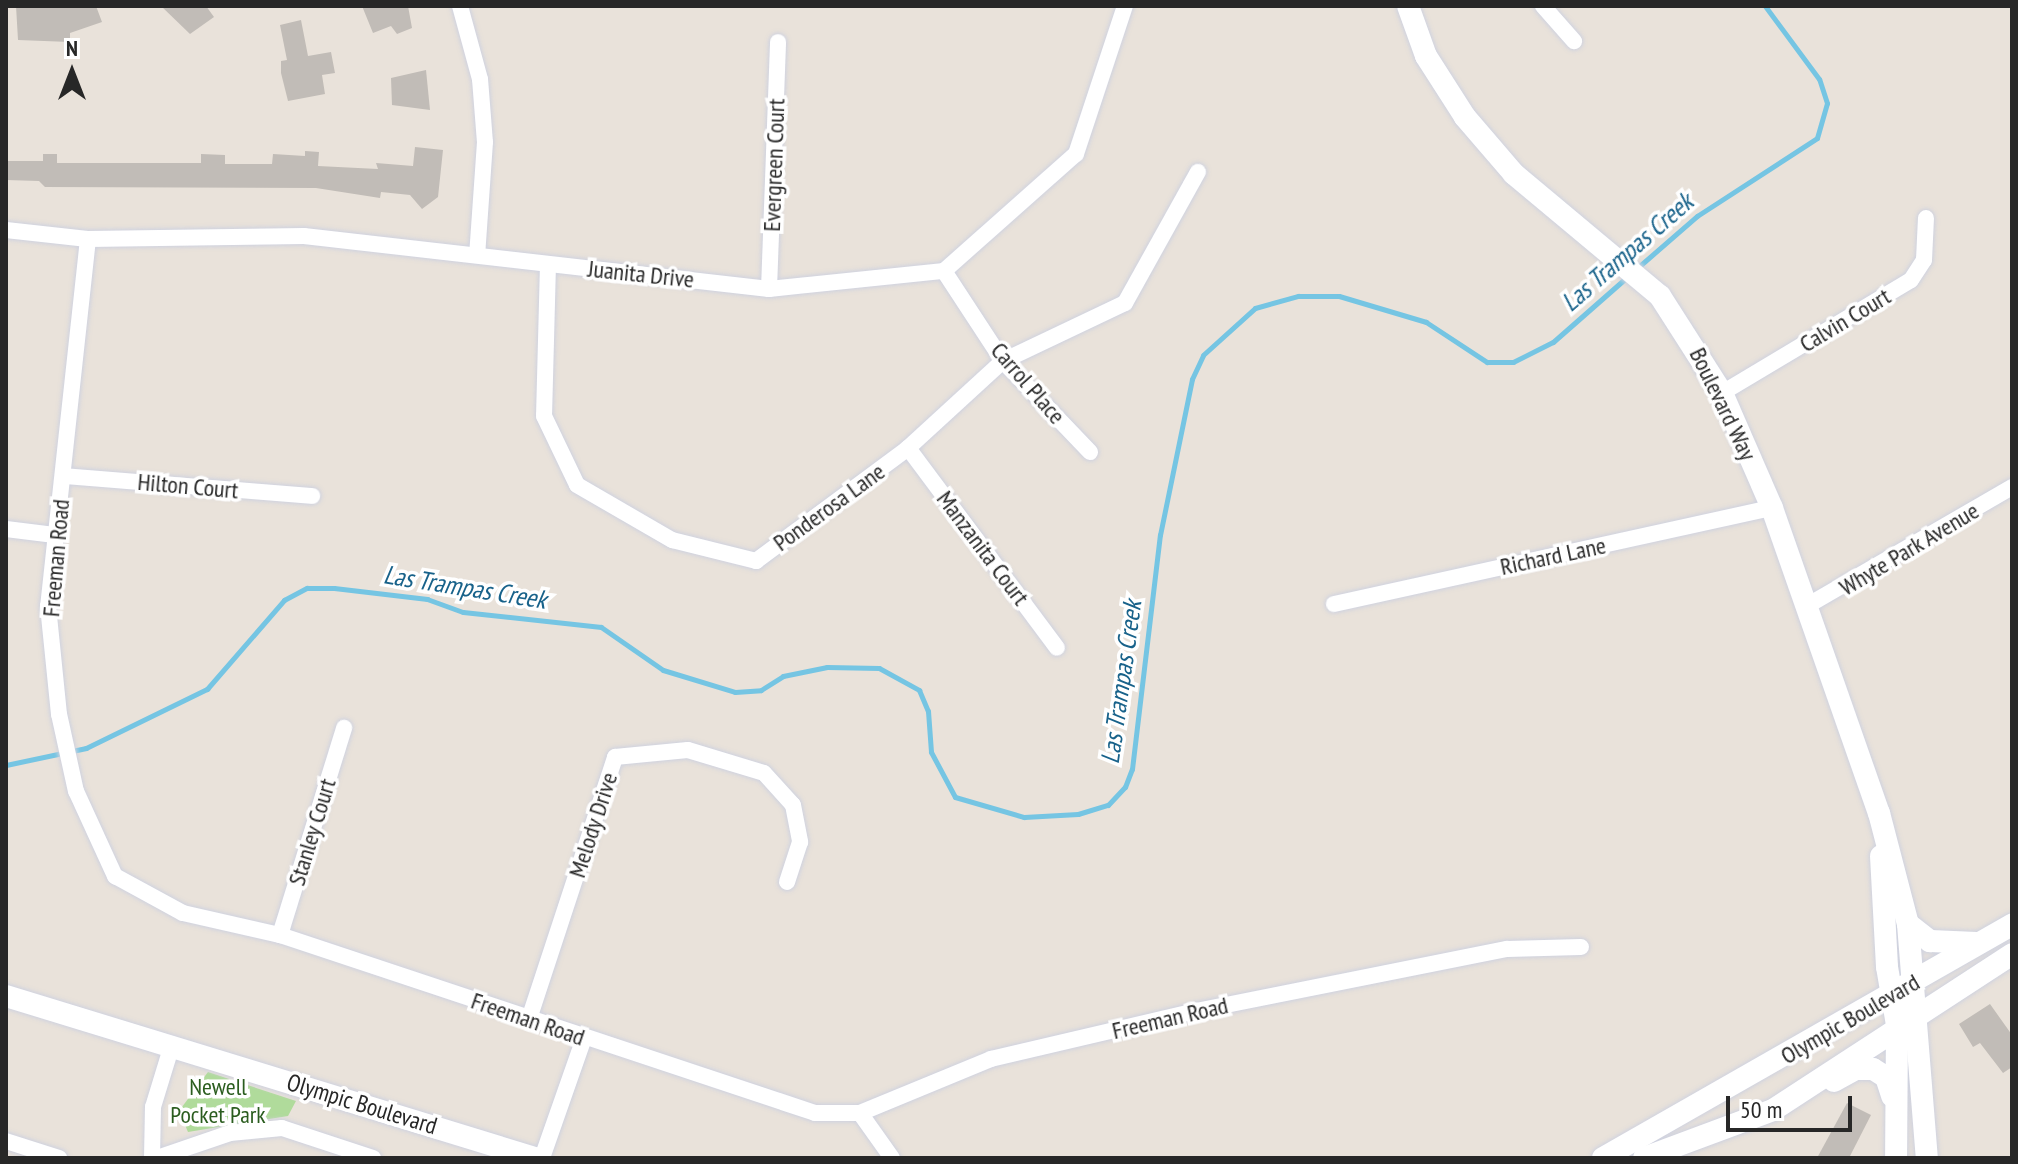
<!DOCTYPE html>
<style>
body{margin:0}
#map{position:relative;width:2018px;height:1164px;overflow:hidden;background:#e9e2da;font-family:"PT Sans Narrow",sans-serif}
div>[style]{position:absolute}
.green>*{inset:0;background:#b0db9b}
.stream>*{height:5px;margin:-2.5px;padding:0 2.5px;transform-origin:2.5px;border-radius:2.5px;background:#75c5e3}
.building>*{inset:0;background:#c1bcb7}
.roads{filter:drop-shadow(0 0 2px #cfd2df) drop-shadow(0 0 2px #cfd2df)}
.street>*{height:16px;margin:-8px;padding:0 8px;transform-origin:8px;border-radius:8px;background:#fff}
.secondary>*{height:22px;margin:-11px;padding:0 11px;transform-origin:11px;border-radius:11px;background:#fff}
span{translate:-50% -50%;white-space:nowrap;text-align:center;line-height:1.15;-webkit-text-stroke:7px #fff;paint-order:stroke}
.street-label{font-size:24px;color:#272727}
.park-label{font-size:24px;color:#2b5d1f}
.water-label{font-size:26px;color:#18628a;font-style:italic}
.frame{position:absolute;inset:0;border:8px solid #272727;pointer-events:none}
.north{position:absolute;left:32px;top:32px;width:80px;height:80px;-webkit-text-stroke:6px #fff;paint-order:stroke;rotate:0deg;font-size:22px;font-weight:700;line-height:32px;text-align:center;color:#272727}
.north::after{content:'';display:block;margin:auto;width:28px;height:36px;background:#272727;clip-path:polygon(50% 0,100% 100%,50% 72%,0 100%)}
.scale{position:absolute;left:1726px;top:1096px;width:126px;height:36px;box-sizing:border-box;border:4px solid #272727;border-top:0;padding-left:10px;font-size:24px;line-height:28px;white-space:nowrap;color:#272727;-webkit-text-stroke:6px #fff;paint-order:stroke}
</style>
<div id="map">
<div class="green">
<div style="clip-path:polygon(208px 1072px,296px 1101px,288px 1116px,188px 1132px,179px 1111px)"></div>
</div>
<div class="stream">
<div style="left:1636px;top:269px;width:81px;rotate:-41deg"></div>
<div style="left:1697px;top:216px;width:143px;rotate:-33deg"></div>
<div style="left:1817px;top:138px;width:36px;rotate:-74deg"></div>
<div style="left:1827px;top:103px;width:25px;rotate:-108deg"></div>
<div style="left:1819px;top:79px;width:91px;rotate:-126.5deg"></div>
<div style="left:6px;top:765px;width:82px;rotate:-12deg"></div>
<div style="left:86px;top:748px;width:135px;rotate:-26deg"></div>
<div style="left:207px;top:689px;width:118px;rotate:-49.1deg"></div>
<div style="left:284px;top:600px;width:26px;rotate:-28deg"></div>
<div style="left:307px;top:588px;width:27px"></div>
<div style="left:334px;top:588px;width:94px;rotate:6.7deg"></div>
<div style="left:427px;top:599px;width:38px;rotate:20deg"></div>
<div style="left:463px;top:612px;width:139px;rotate:6.2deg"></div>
<div style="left:601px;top:627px;width:75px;rotate:34.7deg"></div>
<div style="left:663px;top:670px;width:75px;rotate:17deg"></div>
<div style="left:735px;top:692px;width:26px;rotate:-4deg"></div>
<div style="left:761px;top:690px;width:26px;rotate:-32deg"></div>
<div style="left:783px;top:676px;width:45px;rotate:-11.6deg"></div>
<div style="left:827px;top:667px;width:52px;rotate:1.1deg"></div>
<div style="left:879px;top:668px;width:46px;rotate:28.8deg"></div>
<div style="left:919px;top:690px;width:23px;rotate:67deg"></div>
<div style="left:928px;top:711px;width:41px;rotate:85.8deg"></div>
<div style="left:931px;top:752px;width:51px;rotate:61.9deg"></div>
<div style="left:955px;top:797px;width:72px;rotate:16.2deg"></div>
<div style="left:1024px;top:817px;width:54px;rotate:-3.2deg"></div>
<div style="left:1078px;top:814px;width:31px;rotate:-17deg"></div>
<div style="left:1108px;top:805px;width:25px;rotate:-47deg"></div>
<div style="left:1125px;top:787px;width:19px;rotate:-69deg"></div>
<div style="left:1132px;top:769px;width:236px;rotate:-83.2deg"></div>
<div style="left:1160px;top:535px;width:159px;rotate:-78.4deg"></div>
<div style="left:1192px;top:379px;width:26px;rotate:-65deg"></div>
<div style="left:1203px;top:355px;width:70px;rotate:-42.1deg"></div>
<div style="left:1255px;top:308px;width:45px;rotate:-15.6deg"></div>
<div style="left:1298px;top:296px;width:41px"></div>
<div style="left:1339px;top:296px;width:91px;rotate:16.6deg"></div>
<div style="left:1426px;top:322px;width:73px;rotate:33.3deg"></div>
<div style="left:1487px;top:362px;width:26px"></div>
<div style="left:1513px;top:362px;width:45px;rotate:-26.6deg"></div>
<div style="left:1553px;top:342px;width:100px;rotate:-41.3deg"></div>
</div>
<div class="building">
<div style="clip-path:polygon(16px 6px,96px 6px,102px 22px,70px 33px,70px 42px,18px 40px)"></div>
<div style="clip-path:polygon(161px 6px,206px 6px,214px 17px,190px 34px)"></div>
<div style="clip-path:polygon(362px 6px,408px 6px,412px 28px,397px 34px,391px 26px,373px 33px)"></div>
<div style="clip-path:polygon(301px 20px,308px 56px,331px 52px,335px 73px,322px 75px,325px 94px,288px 101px,281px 73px,281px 61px,287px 60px,280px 25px)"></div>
<div style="clip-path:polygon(426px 70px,430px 110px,392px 105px,391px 78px)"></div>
<div style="clip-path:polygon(415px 147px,443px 150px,438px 197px,422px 209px,410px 195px,381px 192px,380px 198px,316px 188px,45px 187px,39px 181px,6px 180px,6px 161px,43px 161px,43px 154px,57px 154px,57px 163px,201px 163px,201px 154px,225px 155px,225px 164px,272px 164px,273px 154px,305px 156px,305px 151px,319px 152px,318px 166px,378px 169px,376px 163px,413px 166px)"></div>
<div style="clip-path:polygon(1990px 1004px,2012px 1035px,2012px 1067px,2003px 1073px,1980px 1043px,1973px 1047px,1959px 1024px)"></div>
<div style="clip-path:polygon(1847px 1103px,1871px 1115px,1849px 1158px,1817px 1158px)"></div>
</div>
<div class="roads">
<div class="street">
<div style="left:460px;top:6px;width:76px;rotate:74.7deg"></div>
<div style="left:480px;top:79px;width:63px;rotate:85.5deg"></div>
<div style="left:485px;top:142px;width:113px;rotate:94deg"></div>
<div style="left:1543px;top:6px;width:47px;rotate:48.5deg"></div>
<div style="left:6px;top:230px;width:82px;rotate:6.3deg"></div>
<div style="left:88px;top:239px;width:216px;rotate:-0.8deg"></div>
<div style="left:304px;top:236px;width:468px;rotate:6.5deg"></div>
<div style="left:769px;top:289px;width:176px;rotate:-5.9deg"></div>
<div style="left:944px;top:271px;width:176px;rotate:-41.6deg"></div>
<div style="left:1076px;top:154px;width:156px;rotate:-71.7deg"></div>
<div style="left:88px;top:239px;width:369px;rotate:96.2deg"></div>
<div style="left:48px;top:606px;width:109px;rotate:84.2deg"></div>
<div style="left:59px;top:714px;width:79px;rotate:77.6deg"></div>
<div style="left:76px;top:791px;width:94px;rotate:65.4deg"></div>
<div style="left:115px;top:876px;width:77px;rotate:28.6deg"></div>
<div style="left:183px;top:913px;width:99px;rotate:12.8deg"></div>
<div style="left:280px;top:935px;width:564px;rotate:18.4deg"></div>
<div style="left:815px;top:1113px;width:45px"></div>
<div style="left:860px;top:1113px;width:142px;rotate:-22.4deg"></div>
<div style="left:991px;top:1059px;width:211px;rotate:-13.2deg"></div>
<div style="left:1196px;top:1011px;width:317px;rotate:-11.3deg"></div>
<div style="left:1507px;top:949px;width:74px;rotate:-1.5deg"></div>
<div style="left:548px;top:264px;width:152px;rotate:91.5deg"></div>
<div style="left:544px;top:416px;width:76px;rotate:64.4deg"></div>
<div style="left:577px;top:485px;width:110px;rotate:30.1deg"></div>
<div style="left:672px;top:540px;width:87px;rotate:14deg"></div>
<div style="left:756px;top:561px;width:189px;rotate:-36.6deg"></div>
<div style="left:908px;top:448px;width:129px;rotate:-42.5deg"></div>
<div style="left:1003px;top:361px;width:135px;rotate:-25.4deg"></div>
<div style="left:1125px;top:303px;width:150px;rotate:-60.9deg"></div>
<div style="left:944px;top:271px;width:108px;rotate:56.8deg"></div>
<div style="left:1003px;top:361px;width:126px;rotate:46.3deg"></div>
<div style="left:769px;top:289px;width:247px;rotate:-87.9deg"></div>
<div style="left:1722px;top:393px;width:220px;rotate:-30.9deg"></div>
<div style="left:1911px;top:280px;width:24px;rotate:-57deg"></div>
<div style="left:1924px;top:260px;width:42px;rotate:-87.3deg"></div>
<div style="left:908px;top:448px;width:249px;rotate:53.3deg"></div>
<div style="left:64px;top:476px;width:249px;rotate:4.6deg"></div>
<div style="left:6px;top:529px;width:49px;rotate:7deg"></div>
<div style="left:1334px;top:604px;width:448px;rotate:-12.4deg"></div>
<div style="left:1805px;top:607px;width:239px;rotate:-30.1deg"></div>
<div style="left:280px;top:935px;width:217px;rotate:-72.8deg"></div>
<div style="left:529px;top:1019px;width:276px;rotate:-71.8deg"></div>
<div style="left:615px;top:757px;width:73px;rotate:-5.5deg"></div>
<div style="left:688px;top:750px;width:79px;rotate:16.8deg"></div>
<div style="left:764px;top:773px;width:43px;rotate:47.8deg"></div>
<div style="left:793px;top:805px;width:38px;rotate:79deg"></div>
<div style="left:800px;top:842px;width:42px;rotate:108deg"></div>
<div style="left:860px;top:1113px;width:55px;rotate:54.6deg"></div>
<div style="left:6px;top:1141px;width:56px;rotate:17.8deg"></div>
<div style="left:152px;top:1158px;width:51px;rotate:-88.9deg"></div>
<div style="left:153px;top:1107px;width:65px;rotate:-73deg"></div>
<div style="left:157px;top:1158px;width:77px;rotate:-18.9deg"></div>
<div style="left:230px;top:1133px;width:52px;rotate:-5.5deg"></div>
<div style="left:282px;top:1128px;width:96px;rotate:18.2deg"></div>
<div style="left:542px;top:1158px;width:127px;rotate:-70.7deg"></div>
</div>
<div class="secondary">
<div style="left:1408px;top:6px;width:53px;rotate:70.2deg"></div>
<div style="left:1426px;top:56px;width:72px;rotate:57.4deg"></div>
<div style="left:1465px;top:117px;width:75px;rotate:49.3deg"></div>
<div style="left:1514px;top:174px;width:190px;rotate:39.9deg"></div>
<div style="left:1660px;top:296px;width:115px;rotate:57.4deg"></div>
<div style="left:1722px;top:393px;width:125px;rotate:66.5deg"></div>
<div style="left:1772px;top:508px;width:323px;rotate:70.7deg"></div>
<div style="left:1879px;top:813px;width:115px;rotate:75.4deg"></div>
<div style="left:1908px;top:924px;width:235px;rotate:85.4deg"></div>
<div style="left:1881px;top:856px;width:111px;rotate:86.9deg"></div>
<div style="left:1887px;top:967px;width:59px;rotate:80.2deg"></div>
<div style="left:1897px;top:1025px;width:133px;rotate:90.4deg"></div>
<div style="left:1908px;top:924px;width:28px;rotate:38deg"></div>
<div style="left:1930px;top:941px;width:47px;rotate:2.4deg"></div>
<div style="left:6px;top:996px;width:553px;rotate:17.03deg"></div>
<div style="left:1834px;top:1081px;width:25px;rotate:-29deg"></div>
<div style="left:1856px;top:1069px;width:17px"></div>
<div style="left:1873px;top:1069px;width:15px;rotate:32deg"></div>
<div style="left:1886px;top:1077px;width:20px;rotate:72deg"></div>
<div style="left:1603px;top:1158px;width:471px;rotate:-29.7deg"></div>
<div style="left:1644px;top:1158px;width:138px;rotate:-20.4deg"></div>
<div style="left:1773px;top:1110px;width:285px;rotate:-33.1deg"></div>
</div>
</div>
<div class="street-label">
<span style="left:774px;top:165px;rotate:-88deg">Evergreen Court</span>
<span style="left:641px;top:274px;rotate:6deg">Juanita Drive</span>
<span style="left:1845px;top:320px;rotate:-31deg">Calvin Court</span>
<span style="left:1028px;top:383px;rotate:49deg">Carrol Place</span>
<span style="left:1723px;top:404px;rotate:64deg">Boulevard Way</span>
<span style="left:188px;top:486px;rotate:5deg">Hilton Court</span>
<span style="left:829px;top:507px;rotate:-36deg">Ponderosa Lane</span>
<span style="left:983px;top:548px;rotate:53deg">Manzanita Court</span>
<span style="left:1909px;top:549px;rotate:-31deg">Whyte Park Avenue</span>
<span style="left:1553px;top:556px;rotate:-12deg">Richard Lane</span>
<span style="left:56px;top:558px;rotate:-85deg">Freeman Road</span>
<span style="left:593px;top:825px;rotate:-72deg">Melody Drive</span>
<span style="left:312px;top:832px;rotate:-73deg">Stanley Court</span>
<span style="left:1170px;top:1018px;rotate:-13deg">Freeman Road</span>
<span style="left:528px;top:1019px;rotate:19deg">Freeman Road</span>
<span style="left:1850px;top:1019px;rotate:-30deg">Olympic Boulevard</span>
<span style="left:362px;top:1104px;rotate:17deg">Olympic Boulevard</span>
</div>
<div class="park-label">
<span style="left:218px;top:1101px">Newell<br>Pocket Park</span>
</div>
<div class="water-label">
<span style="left:1627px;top:252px;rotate:-41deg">Las Trampas Creek</span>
<span style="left:465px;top:587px;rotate:9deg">Las Trampas Creek</span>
<span style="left:1121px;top:682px;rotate:-82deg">Las Trampas Creek</span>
</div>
<div class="frame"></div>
<div class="north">N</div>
<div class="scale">50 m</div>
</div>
